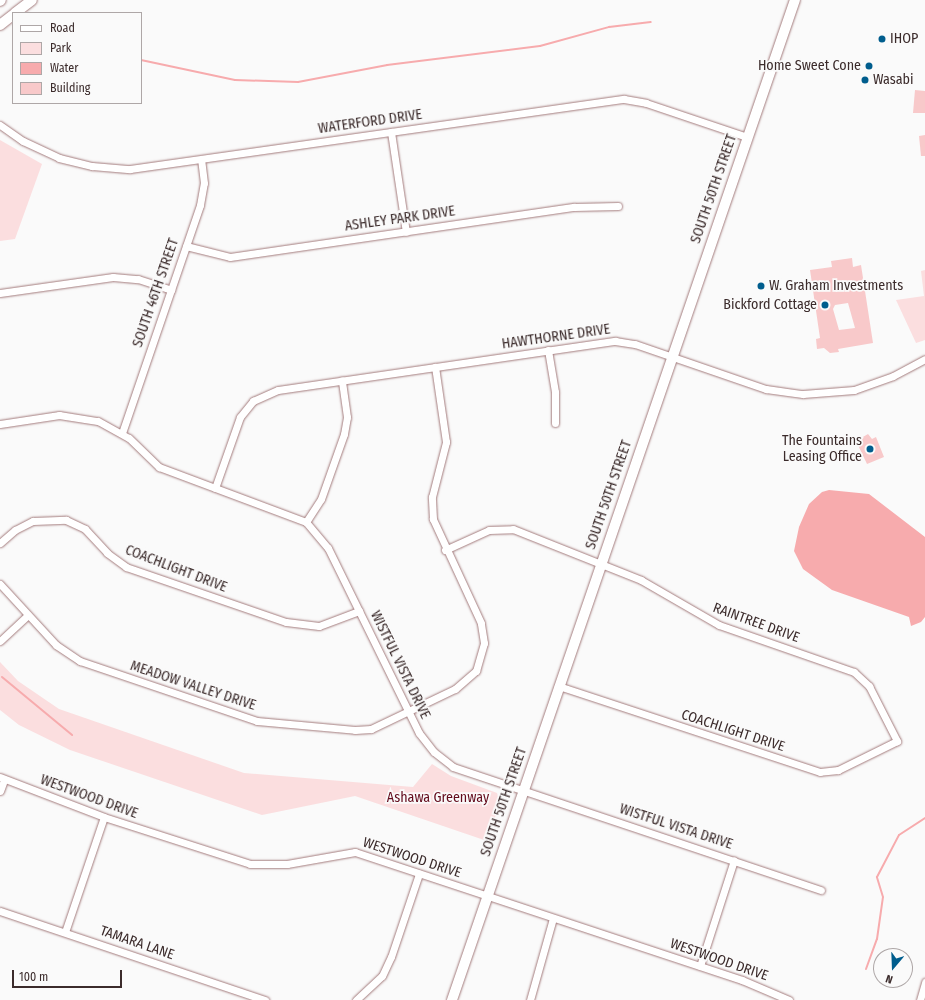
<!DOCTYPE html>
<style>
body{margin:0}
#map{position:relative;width:925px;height:1000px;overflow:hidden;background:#fafafa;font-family:"Fira Sans Condensed",sans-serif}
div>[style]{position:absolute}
.green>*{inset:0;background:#fbdedf}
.water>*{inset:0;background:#f7abad}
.stream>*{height:2px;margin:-1px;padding:0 1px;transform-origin:1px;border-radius:1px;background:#f7abad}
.building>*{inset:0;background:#f8c9ca}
.roads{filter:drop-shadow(0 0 1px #a37b7c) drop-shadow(0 0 1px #a37b7c)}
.street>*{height:7px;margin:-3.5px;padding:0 3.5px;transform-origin:3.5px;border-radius:3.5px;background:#fff}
.secondary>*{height:10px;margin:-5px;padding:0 5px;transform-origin:5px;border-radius:5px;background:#fff}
.dots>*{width:11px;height:11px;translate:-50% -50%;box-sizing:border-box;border:2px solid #fafafa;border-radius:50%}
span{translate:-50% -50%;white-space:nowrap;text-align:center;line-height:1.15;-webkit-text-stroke:3.5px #fafafa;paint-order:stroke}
.poi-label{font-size:14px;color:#3b2b2b}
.left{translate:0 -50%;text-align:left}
.right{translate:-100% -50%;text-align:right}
.street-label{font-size:14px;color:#3b2b2b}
.park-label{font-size:14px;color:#630b1c}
.legend{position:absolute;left:12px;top:12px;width:130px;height:92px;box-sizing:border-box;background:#fafafa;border:1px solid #aea7a7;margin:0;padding:5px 7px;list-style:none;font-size:12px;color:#3b2b2b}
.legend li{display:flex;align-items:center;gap:8px;height:20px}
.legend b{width:20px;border:1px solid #aea7a7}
.north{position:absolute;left:873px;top:948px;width:40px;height:40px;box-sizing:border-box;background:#fafafa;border:1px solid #aea7a7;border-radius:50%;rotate:199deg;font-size:11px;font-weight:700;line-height:16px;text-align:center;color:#3b2b2b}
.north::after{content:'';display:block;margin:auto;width:14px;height:18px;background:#005d8d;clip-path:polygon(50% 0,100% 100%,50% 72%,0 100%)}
.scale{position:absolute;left:12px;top:970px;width:110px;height:18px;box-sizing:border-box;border:2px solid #3b2b2b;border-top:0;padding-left:5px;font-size:12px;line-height:14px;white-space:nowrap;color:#3b2b2b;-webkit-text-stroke:3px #fafafa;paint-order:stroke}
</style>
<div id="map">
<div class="green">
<div style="clip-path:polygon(0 140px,42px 164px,15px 239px,0 241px)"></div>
<div style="clip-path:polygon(925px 270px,925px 340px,916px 343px,896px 300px,924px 296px,921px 271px)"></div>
<div style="clip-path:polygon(0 662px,18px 681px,59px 709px,244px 773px,413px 787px,432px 764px,451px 776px,497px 793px,500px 803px,487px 841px,355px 796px,262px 815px,70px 750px,19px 725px,0 710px)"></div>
</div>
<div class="water">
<div style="clip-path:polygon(829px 490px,869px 494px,925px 537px,925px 617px,921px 622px,911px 626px,909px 617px,832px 590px,803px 569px,794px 551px,799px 527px,809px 504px,822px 492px)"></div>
</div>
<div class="stream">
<div style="left:141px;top:60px;width:96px;rotate:12deg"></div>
<div style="left:235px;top:80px;width:63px;rotate:1.8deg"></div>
<div style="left:298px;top:82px;width:91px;rotate:-10.8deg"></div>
<div style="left:387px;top:65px;width:154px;rotate:-7.1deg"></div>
<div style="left:540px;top:46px;width:72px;rotate:-15.4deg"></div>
<div style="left:609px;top:27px;width:42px;rotate:-6.8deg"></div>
<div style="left:2px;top:677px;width:91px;rotate:39.6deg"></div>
<div style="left:866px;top:969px;width:32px;rotate:-70deg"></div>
<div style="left:877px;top:939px;width:42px;rotate:-81.9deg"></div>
<div style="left:883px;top:897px;width:21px;rotate:-107deg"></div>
<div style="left:877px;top:877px;width:47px;rotate:-62.4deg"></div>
<div style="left:899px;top:835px;width:31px;rotate:-33deg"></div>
</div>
<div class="building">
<div style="clip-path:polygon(915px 90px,925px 91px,925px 113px,913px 113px)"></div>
<div style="clip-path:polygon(925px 135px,925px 156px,921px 156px,919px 136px)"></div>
<div style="clip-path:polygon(evenodd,852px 258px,853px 267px,861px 265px,873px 343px,838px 349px,839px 352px,830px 353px,824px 348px,817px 349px,816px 339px,820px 338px,810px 270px,832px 267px,831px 261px,852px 258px,848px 303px,855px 328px,839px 330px,833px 309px,835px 305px,848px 303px)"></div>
<div style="clip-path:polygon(868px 434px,872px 439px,876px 437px,884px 457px,867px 464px,856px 441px)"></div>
</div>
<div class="roads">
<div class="street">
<div style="left:0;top:125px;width:28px;rotate:35deg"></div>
<div style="left:23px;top:141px;width:40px;rotate:25deg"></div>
<div style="left:59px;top:158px;width:34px;rotate:14deg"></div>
<div style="left:92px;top:166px;width:38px;rotate:5deg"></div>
<div style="left:130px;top:169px;width:499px;rotate:-8.1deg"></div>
<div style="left:624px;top:99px;width:22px;rotate:10deg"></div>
<div style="left:646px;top:103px;width:107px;rotate:18.6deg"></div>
<div style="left:391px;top:132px;width:101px;rotate:81.5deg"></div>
<div style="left:186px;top:246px;width:45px;rotate:14deg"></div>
<div style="left:230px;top:257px;width:348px;rotate:-8.3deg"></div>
<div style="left:574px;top:207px;width:44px;rotate:-1.3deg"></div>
<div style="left:0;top:293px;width:114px;rotate:-8.1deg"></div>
<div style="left:113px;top:277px;width:25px;rotate:5deg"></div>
<div style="left:138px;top:279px;width:35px;rotate:18deg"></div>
<div style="left:548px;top:350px;width:43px;rotate:80.5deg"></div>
<div style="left:555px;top:392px;width:31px;rotate:90deg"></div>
<div style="left:0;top:424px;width:60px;rotate:-8.7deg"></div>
<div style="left:59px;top:415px;width:39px;rotate:9deg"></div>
<div style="left:98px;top:421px;width:35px;rotate:29deg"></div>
<div style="left:129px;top:438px;width:42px;rotate:44deg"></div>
<div style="left:159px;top:467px;width:157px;rotate:20.5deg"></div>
<div style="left:306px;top:522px;width:34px;rotate:50deg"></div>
<div style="left:328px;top:548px;width:206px;rotate:63.8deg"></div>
<div style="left:419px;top:733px;width:24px;rotate:52deg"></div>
<div style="left:434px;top:752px;width:24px;rotate:38deg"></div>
<div style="left:453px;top:767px;width:388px;rotate:18.5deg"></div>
<div style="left:122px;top:433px;width:241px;rotate:-71.1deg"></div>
<div style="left:200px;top:205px;width:22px;rotate:-80deg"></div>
<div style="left:204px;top:183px;width:23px;rotate:-97deg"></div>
<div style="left:215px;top:488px;width:75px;rotate:-70.6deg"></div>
<div style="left:240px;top:417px;width:21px;rotate:-51deg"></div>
<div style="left:253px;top:401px;width:27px;rotate:-24deg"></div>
<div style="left:278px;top:390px;width:341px;rotate:-8.3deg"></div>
<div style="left:615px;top:341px;width:20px;rotate:9deg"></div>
<div style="left:635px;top:344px;width:139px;rotate:19deg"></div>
<div style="left:766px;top:389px;width:37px;rotate:8deg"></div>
<div style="left:803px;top:394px;width:51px;rotate:-4.5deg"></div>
<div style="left:854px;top:390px;width:41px;rotate:-19.7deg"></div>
<div style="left:893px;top:376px;width:36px;rotate:-28deg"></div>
<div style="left:306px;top:522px;width:27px;rotate:-57deg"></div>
<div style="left:321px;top:499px;width:69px;rotate:-70.5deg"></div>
<div style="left:344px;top:434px;width:17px;rotate:-80deg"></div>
<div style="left:347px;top:417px;width:37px;rotate:-98deg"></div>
<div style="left:0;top:543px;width:20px;rotate:-41deg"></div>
<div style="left:15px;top:530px;width:20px;rotate:-27deg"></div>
<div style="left:33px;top:521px;width:33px;rotate:-2deg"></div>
<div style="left:66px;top:520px;width:21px;rotate:25deg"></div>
<div style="left:85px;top:529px;width:33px;rotate:47deg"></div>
<div style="left:107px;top:553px;width:24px;rotate:36deg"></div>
<div style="left:126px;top:567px;width:169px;rotate:19deg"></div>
<div style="left:286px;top:622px;width:33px;rotate:7deg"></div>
<div style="left:319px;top:626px;width:43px;rotate:-20.6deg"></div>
<div style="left:445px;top:550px;width:48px;rotate:-24.4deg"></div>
<div style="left:489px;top:530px;width:24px;rotate:-2deg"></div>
<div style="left:513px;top:529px;width:138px;rotate:21.7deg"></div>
<div style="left:641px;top:580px;width:90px;rotate:30deg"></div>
<div style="left:719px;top:625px;width:143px;rotate:19.2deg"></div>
<div style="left:854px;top:672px;width:21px;rotate:43deg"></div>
<div style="left:869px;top:686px;width:62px;rotate:63deg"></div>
<div style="left:897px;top:741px;width:66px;rotate:153.8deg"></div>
<div style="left:838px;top:770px;width:18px;rotate:174deg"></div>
<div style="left:820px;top:772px;width:276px;rotate:-161.8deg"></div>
<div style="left:0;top:584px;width:83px;rotate:47.4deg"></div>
<div style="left:56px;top:645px;width:29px;rotate:34deg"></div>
<div style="left:80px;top:661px;width:187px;rotate:18.7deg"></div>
<div style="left:257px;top:721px;width:98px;rotate:5.2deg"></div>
<div style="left:355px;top:730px;width:16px;rotate:-4deg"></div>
<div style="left:371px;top:729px;width:93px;rotate:-25.5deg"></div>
<div style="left:455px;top:689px;width:28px;rotate:-41deg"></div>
<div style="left:476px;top:671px;width:29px;rotate:-74deg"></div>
<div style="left:484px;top:643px;width:20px;rotate:-99deg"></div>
<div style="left:481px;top:623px;width:115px;rotate:-114.8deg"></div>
<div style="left:433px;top:519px;width:22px;rotate:-93deg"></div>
<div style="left:432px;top:497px;width:57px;rotate:-75.7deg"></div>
<div style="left:446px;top:442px;width:76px;rotate:-98.3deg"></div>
<div style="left:0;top:641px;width:38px;rotate:-43deg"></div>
<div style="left:0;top:777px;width:111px;rotate:21deg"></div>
<div style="left:104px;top:817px;width:153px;rotate:17.8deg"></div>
<div style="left:250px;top:864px;width:37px"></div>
<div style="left:287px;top:864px;width:69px;rotate:-10deg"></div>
<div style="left:355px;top:852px;width:408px;rotate:18.3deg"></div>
<div style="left:742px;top:980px;width:51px;rotate:23.1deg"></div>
<div style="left:0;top:791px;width:12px;rotate:-70deg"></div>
<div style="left:0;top:911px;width:280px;rotate:18.6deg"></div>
<div style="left:65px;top:932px;width:121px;rotate:-71.3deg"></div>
<div style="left:700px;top:966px;width:111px;rotate:-72.2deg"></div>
<div style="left:356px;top:1000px;width:35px;rotate:-43deg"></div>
<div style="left:382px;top:976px;width:21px;rotate:-65deg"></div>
<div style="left:391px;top:957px;width:88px;rotate:-71.4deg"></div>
<div style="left:530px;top:1000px;width:85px;rotate:-74.3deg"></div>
<div style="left:920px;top:1000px;width:19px;rotate:-74deg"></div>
</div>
<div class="secondary">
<div style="left:0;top:1px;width:1px;rotate:-45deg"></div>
<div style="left:15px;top:13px;width:21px;rotate:-37deg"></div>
<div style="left:0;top:25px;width:16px;rotate:-38deg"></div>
<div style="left:452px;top:1000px;width:1057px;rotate:-71.07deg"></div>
</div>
</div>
<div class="dots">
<div style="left:882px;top:39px;background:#005d8d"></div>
<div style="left:869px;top:66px;background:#005d8d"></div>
<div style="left:865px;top:80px;background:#005d8d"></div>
<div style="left:761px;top:286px;background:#005d8d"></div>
<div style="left:825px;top:305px;background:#005d8d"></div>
<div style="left:870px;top:449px;background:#005d8d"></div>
</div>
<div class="poi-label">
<span class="left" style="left:890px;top:39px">IHOP</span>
<span class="right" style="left:861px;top:66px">Home Sweet Cone</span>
<span class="left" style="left:873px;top:80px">Wasabi</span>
<span class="left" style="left:769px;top:286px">W. Graham Investments</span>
<span class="right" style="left:817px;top:305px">Bickford Cottage</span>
<span class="right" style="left:862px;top:449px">The Fountains<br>Leasing Office</span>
</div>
<div class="street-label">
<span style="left:370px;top:122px;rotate:-8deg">WATERFORD DRIVE</span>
<span style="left:714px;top:189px;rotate:-71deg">SOUTH 50TH STREET</span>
<span style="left:400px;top:219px;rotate:-8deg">ASHLEY PARK DRIVE</span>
<span style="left:156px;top:293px;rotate:-71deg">SOUTH 46TH STREET</span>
<span style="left:556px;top:337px;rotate:-8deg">HAWTHORNE DRIVE</span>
<span style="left:609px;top:495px;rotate:-71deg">SOUTH 50TH STREET</span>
<span style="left:176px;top:569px;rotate:21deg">COACHLIGHT DRIVE</span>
<span style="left:756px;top:623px;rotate:20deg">RAINTREE DRIVE</span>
<span style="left:400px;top:665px;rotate:64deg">WISTFUL VISTA DRIVE</span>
<span style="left:193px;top:686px;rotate:18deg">MEADOW VALLEY DRIVE</span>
<span style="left:733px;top:731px;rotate:18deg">COACHLIGHT DRIVE</span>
<span style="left:89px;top:797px;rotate:20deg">WESTWOOD DRIVE</span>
<span style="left:504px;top:802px;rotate:-71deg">SOUTH 50TH STREET</span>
<span style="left:676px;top:827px;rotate:18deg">WISTFUL VISTA DRIVE</span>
<span style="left:412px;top:858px;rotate:18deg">WESTWOOD DRIVE</span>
<span style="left:137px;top:943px;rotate:19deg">TAMARA LANE</span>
<span style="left:719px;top:960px;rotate:19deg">WESTWOOD DRIVE</span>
</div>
<div class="park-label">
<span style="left:438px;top:798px">Ashawa Greenway</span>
</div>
<ul class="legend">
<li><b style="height:5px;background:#fff"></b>Road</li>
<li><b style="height:11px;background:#fbdedf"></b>Park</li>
<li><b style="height:11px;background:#f7abad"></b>Water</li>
<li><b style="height:11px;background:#f8c9ca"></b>Building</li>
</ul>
<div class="north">N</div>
<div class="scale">100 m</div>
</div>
